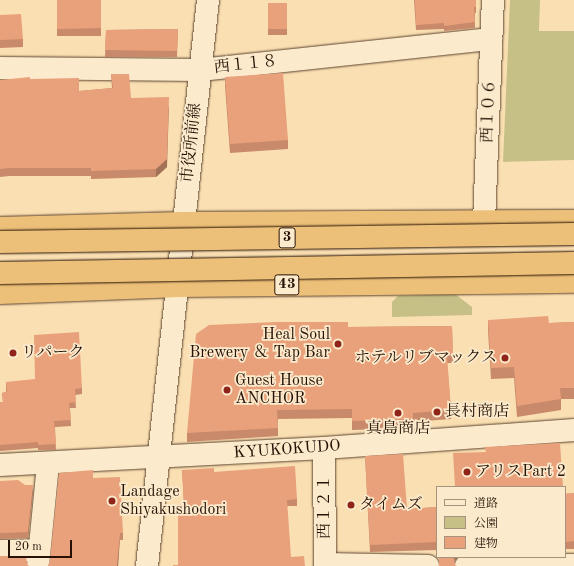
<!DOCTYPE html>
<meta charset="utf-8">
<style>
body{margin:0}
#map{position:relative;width:574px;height:566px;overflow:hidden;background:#fadfb2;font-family:"Old Standard TT","Noto Serif JP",serif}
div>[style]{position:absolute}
.green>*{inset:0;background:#c6c087}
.roads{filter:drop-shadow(0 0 1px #5c4430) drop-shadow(0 0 1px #5c4430)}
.street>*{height:22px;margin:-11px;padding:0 11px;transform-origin:11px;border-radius:11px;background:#fceacd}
.secondary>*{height:22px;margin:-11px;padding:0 11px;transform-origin:11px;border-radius:11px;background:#fceacd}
.highway>*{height:22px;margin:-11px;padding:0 11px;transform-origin:11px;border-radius:11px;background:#edc079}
.bridges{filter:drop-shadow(0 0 1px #271104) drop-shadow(0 0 1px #271104)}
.highway-bridge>*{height:22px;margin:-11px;padding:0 11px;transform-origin:11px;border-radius:11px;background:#edc079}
.wall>*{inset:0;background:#c88a6a}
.shaded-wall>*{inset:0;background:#a37156}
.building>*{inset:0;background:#e9a17b}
.dots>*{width:11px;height:11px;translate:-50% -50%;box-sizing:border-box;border:2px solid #fceacd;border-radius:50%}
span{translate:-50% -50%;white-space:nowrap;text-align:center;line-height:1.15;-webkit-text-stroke:3.5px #fceacd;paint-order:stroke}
.shield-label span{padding:1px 3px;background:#fceacd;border:1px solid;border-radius:3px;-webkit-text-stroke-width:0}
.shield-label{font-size:15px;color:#271104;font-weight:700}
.street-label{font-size:16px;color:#271104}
.poi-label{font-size:16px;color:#271104}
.right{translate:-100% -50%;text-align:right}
.left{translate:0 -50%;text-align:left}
.legend{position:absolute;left:436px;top:486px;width:130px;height:72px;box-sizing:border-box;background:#fceacd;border:1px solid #a7937d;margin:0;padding:5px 7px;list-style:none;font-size:12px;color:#271104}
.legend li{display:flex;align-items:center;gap:8px;height:20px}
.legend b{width:20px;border:1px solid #a7937d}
.scale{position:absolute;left:8px;top:540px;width:64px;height:18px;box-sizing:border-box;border:2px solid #271104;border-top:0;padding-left:5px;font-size:12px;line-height:14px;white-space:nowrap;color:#271104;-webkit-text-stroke:3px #fceacd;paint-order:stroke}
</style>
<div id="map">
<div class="green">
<div style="clip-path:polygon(510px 0,540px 0,539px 31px,574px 31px,574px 160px,503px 162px)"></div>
<div style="clip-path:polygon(455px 294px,472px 307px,472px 315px,392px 317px,392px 302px,398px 296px)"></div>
</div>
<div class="roads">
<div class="street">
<div style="left:0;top:68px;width:200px;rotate:0.6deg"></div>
<div style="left:200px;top:70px;width:293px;rotate:-6.1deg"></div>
<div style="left:484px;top:222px;width:222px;rotate:-87.7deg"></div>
<div style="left:324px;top:448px;width:118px;rotate:89.5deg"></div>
<div style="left:0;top:551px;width:39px;rotate:-1deg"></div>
<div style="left:325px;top:564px;width:103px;rotate:1.1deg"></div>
<div style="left:38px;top:566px;width:102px;rotate:-84.4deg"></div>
<div style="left:466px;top:566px;width:108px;rotate:-0.5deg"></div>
</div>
<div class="secondary">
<div style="left:0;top:465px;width:324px;rotate:-3deg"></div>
<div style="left:324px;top:448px;width:251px;rotate:-4.1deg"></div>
<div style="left:147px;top:566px;width:569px;rotate:-83.85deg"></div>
</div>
<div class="highway">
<div style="left:0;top:228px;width:183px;rotate:-1.6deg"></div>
<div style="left:183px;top:223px;width:391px;rotate:-0.3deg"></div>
<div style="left:0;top:293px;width:179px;rotate:-2.2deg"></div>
<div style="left:179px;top:286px;width:395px;rotate:-0.6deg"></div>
</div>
</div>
<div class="bridges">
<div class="highway-bridge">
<div style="left:0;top:242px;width:574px;rotate:-0.8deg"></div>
<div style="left:0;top:273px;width:574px;rotate:-1deg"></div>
</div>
</div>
<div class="wall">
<div style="clip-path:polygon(57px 0,101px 0,101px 36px,57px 36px)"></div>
<div style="clip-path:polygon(414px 0,476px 7px,476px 13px,475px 13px,475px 28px,444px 31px,444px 29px,416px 30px)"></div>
<div style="clip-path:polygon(268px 3px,287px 3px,287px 35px,268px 35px)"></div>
<div style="clip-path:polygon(0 15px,23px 39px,23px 47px,0 48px)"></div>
<div style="clip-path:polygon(178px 29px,177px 57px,105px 57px,106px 30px)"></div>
<div style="clip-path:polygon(111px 74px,131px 98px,167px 167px,156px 177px,91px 179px,91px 176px,9px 176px,0 177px,0 80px,30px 79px,79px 91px,112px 88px)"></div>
<div style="clip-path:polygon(225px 77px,288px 140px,288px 149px,230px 153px,225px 86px)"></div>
<div style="clip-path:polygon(488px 320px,549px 323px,574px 322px,574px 399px,561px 399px,561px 410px,517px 417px,514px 378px,491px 379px,488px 331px)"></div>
<div style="clip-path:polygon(452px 326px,453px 363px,447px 363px,451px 410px,451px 419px,413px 422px,413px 428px,352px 430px,352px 418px,278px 419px,278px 436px,187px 442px,187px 433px,348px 327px)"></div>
<div style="clip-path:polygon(6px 382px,82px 388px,82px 394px,75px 395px,76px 408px,70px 408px,71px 426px,55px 427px,56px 450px,38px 450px,38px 448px,0 451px,0 402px,3px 402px,2px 393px,6px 392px)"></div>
<div style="clip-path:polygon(365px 456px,407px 509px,437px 507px,437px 550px,370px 552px)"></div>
<div style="clip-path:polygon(182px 470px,214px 472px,297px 499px,297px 506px,288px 506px,178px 565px,184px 504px)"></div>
<div style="clip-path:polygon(93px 478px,123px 533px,123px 540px,120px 540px,118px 566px,48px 566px)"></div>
<div style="clip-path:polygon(0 481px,25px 485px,33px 491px,28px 538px,0 539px)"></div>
<div style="clip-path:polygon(574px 493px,574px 549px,565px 549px,565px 494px)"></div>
</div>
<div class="shaded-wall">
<div style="clip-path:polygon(169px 104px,167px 167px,156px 177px,156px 169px)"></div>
<div style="clip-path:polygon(33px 485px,33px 491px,28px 538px,28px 532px)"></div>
<div style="clip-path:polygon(120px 533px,118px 566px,117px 566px)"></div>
<div style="clip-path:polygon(454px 557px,459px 557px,455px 560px,454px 566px)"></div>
</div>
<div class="building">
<div style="clip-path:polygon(57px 0,101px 0,101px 28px,57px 29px)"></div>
<div style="clip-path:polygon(415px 0,476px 0,476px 7px,474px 7px,475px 22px,444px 26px,444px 23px,416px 25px)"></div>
<div style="clip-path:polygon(268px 3px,287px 3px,287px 29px,268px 29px)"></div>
<div style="clip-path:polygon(21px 14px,23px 39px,0 40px,0 15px)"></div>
<div style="clip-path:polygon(178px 29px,177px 51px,105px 50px,106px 30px)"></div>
<div style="clip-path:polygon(283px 73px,288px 140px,230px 144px,225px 77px)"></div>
<div style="clip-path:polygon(111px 74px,129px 74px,131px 98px,169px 97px,167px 159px,156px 169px,91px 171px,91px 168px,9px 168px,0 169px,0 80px,30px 77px,30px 79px,79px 78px,79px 91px,113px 88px)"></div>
<div style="clip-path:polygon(548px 316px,549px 323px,574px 322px,574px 388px,560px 388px,561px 399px,517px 406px,514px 367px,491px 368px,488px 320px)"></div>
<div style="clip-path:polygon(277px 322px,348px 322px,348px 327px,452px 326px,453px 354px,447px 355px,451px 410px,413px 413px,413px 419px,352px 421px,352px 409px,277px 410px,278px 428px,187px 433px,196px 334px,209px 325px)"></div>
<div style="clip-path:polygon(79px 332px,82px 388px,75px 389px,76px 402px,69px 403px,71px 420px,54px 421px,56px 444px,38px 445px,38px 442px,0 445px,0 402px,3px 402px,2px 393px,7px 392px,6px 382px,35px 379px,34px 335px)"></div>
<div style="clip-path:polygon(560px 443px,563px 487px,455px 487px,453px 453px,486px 452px,485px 447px)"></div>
<div style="clip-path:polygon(403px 454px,407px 509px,437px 507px,437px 542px,370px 545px,365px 456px)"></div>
<div style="clip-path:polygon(295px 466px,297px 499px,287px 500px,291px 557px,304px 556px,305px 566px,173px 566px,173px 565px,178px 565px,178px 504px,184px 504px,182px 470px,214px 468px,214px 472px)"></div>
<div style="clip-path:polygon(93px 470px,93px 478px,120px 477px,123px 533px,120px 533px,117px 566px,48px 566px,50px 560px,59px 473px)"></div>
<div style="clip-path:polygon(18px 480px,25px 485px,33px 485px,28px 532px,0 533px,0 481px)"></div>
<div style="clip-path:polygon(574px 493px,574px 541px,565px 542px,565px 494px)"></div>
<div style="clip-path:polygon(0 556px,26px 556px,27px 564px,29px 566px,0 566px)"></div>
<div style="clip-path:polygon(439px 557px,454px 557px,454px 558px,455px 565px,457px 566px,439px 566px)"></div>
</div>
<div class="dots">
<div style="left:338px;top:344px;background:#8f2418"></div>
<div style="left:13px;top:353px;background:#8f2418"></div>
<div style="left:505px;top:358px;background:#8f2418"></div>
<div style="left:227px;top:390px;background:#8f2418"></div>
<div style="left:437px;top:412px;background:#8f2418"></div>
<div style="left:398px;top:413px;background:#8f2418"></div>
<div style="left:467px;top:472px;background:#8f2418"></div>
<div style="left:112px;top:501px;background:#8f2418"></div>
<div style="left:351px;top:505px;background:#8f2418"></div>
</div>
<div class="shield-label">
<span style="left:287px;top:238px">3</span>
<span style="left:287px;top:285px">43</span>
</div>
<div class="street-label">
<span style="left:246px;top:65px;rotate:-6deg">西１１８</span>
<span style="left:489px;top:111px;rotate:-88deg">西１０６</span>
<span style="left:192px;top:143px;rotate:-84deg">市役所前線</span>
<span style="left:287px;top:450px;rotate:-4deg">KYUKOKUDO</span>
<span style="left:325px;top:507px;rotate:-90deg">西１２１</span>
</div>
<div class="poi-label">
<span class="right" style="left:330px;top:344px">Heal Soul<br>Brewery ＆ Tap Bar</span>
<span class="left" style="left:21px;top:353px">リパーク</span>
<span class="right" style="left:497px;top:358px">ホテルリブマックス</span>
<span class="left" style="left:235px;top:390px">Guest House<br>ANCHOR</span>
<span class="left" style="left:445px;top:412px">長村商店</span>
<span style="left:398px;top:429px">真島商店</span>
<span class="left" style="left:475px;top:472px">アリスPart 2</span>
<span class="left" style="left:120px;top:501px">Landage<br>Shiyakushodori</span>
<span class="left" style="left:359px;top:505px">タイムズ</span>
</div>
<ul class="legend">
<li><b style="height:5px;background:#fceacd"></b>道路</li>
<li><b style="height:11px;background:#c6c087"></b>公園</li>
<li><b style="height:11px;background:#e9a17b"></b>建物</li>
</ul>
<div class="scale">20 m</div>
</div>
